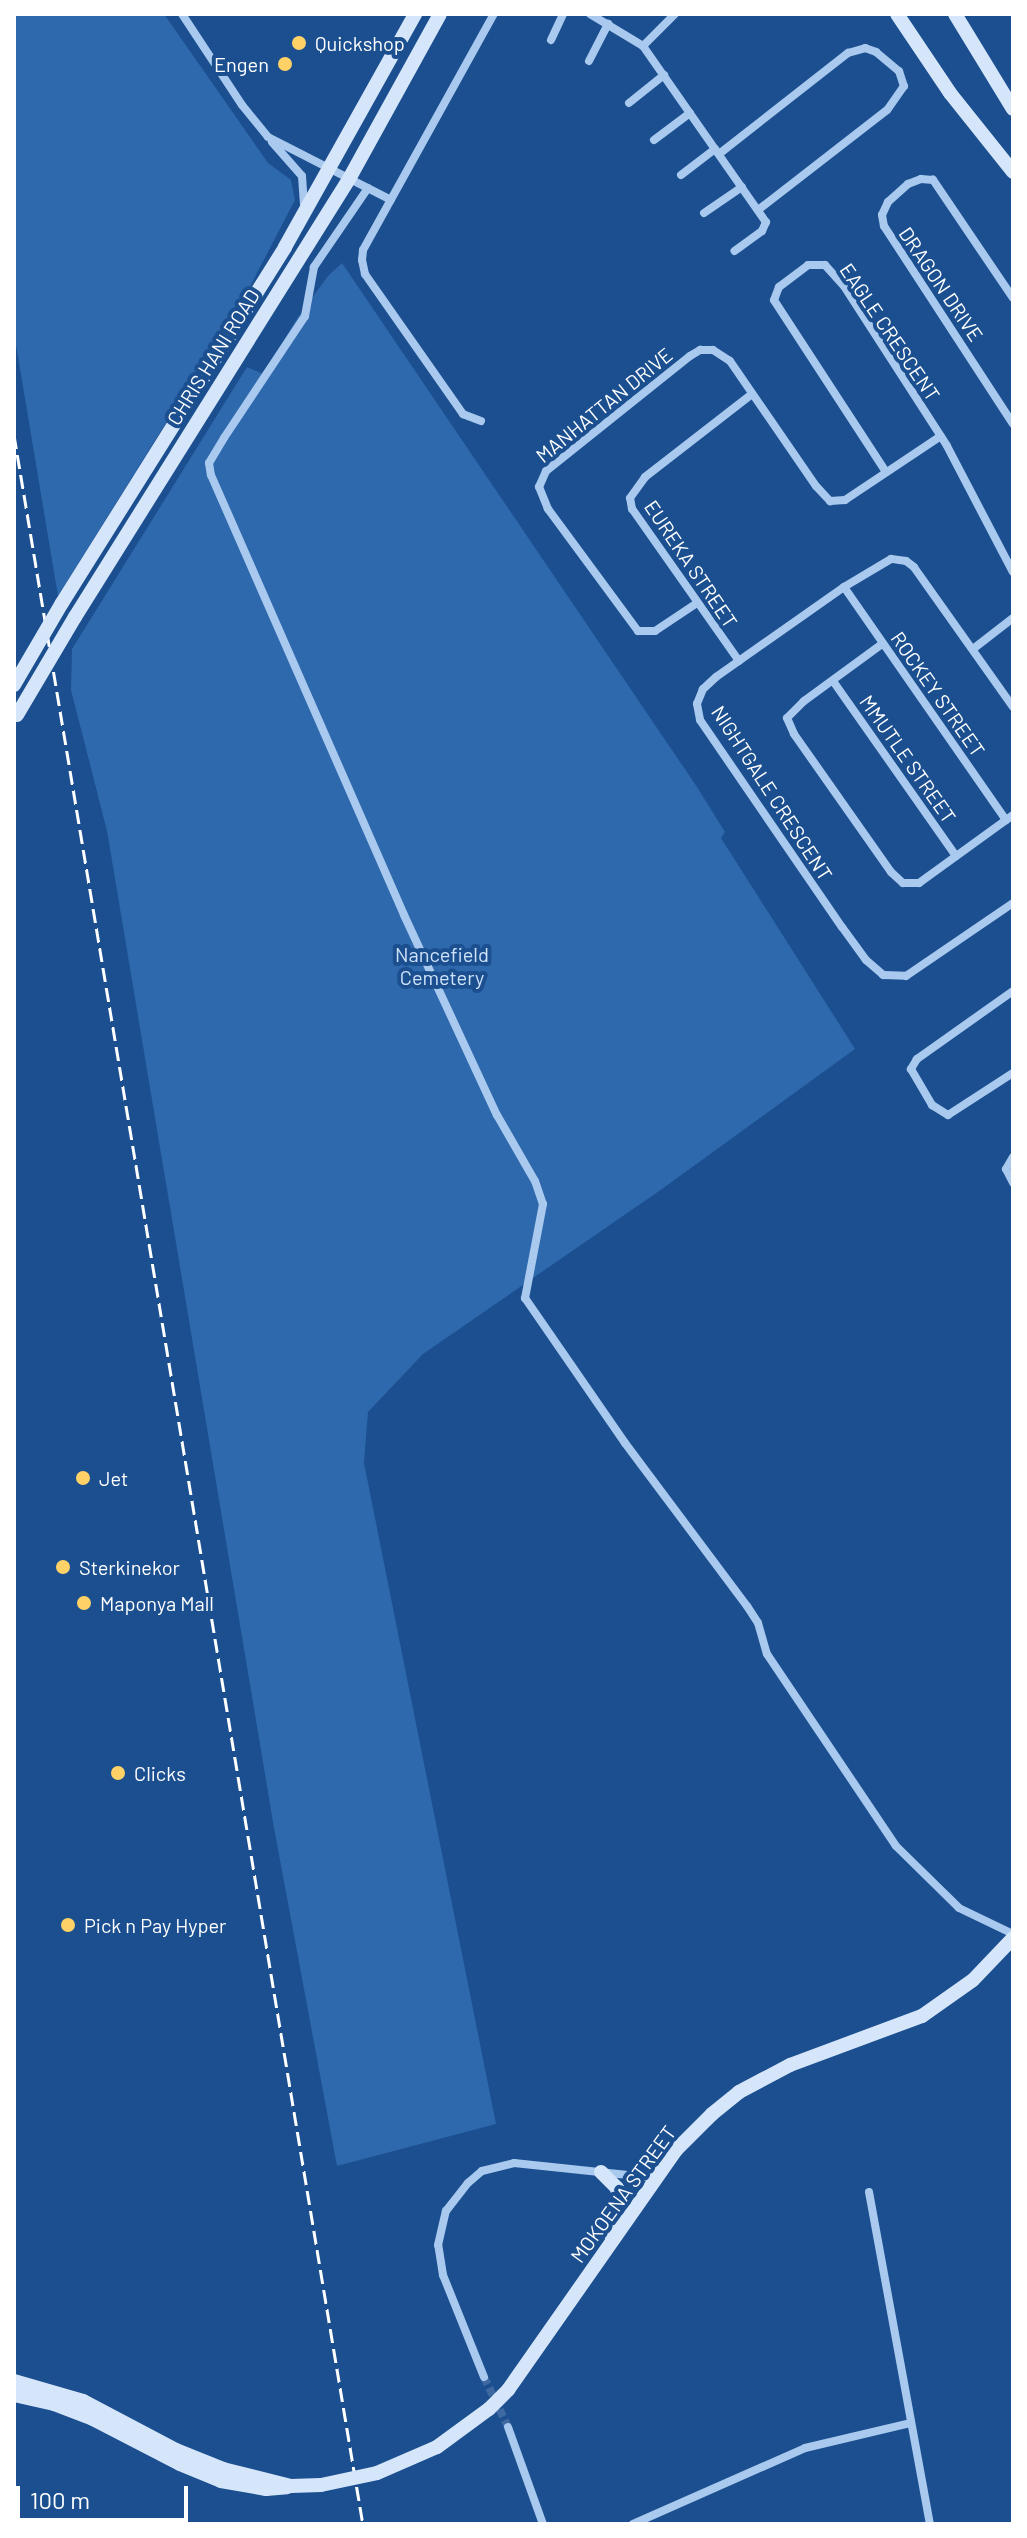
<!DOCTYPE html>
<style>
body{margin:0}
#map{position:relative;width:1027px;height:2538px;overflow:hidden;background:#1b4f8f;font-family:Barlow,sans-serif}
div>[style]{position:absolute}
.green>*{inset:0;background:#2e69ad}
.minor-tunnel>*{height:8px;margin-top:-4px;transform-origin:0;background:repeating-linear-gradient(90deg,#3d69a0 0 8px,transparent 0 12px)}
.minor>*{height:8px;margin:-4px;padding:0 4px;transform-origin:4px;border-radius:4px;background:#a9c9ee}
.secondary>*{height:14px;margin:-7px;padding:0 7px;transform-origin:7px;border-radius:7px;background:#d6e6fa}
.rail>*{height:3px;margin-top:-1.5px;transform-origin:0;background:repeating-linear-gradient(90deg,#fff 0 14px,transparent 0 20px)}
.secondary-bridge>*{height:14px;margin:-7px;padding:0 7px;transform-origin:7px;border-radius:7px;background:#d6e6fa}
.dots>*{width:22px;height:22px;translate:-50% -50%;box-sizing:border-box;border:4px solid #1b4f8f;border-radius:50%}
span{translate:-50% -50%;white-space:nowrap;text-align:center;line-height:1.15;-webkit-text-stroke:8px #1b4f8f;paint-order:stroke}
.poi-label{font-size:20px;color:#fff}
.left{translate:0 -50%;text-align:left}
.right{translate:-100% -50%;text-align:right}
.street-label{font-size:20px;color:#fff}
.park-label{font-size:20px;color:#cfe3fa}
.frame{position:absolute;inset:0;border:16px solid #fff;pointer-events:none}
.scale{position:absolute;left:16px;top:2486px;width:172px;height:36px;box-sizing:border-box;border:4px solid #fff;border-top:0;padding-left:10px;font-size:24px;line-height:28px;white-space:nowrap;color:#fff;-webkit-text-stroke:6px #1b4f8f;paint-order:stroke}
</style>
<div id="map">
<div class="green">
<div style="clip-path:polygon(14px 14px,164px 14px,268px 163px,291px 180px,295px 200px,245px 296px,58px 596px,14px 333px)"></div>
<div style="clip-path:polygon(342px 263px,697px 787px,725px 832px,721px 838px,855px 1049px,662px 1189px,423px 1354px,368px 1412px,364px 1463px,496px 2124px,337px 2166px,274px 1828px,107px 831px,71px 690px,72px 649px,247px 367px,263px 374px,298px 317px,328px 276px)"></div>
</div>
<div class="minor-tunnel">
<div style="left:484px;top:2377px;width:55px;rotate:64.4deg"></div>
</div>
<div class="minor">
<div style="left:182px;top:14px;width:109px;rotate:56.6deg"></div>
<div style="left:242px;top:105px;width:41px;rotate:50.9deg"></div>
<div style="left:268px;top:137px;width:138px;rotate:27.1deg"></div>
<div style="left:590px;top:14px;width:62px;rotate:31.1deg"></div>
<div style="left:643px;top:46px;width:215px;rotate:55.1deg"></div>
<div style="left:766px;top:222px;width:10px;rotate:114deg"></div>
<div style="left:762px;top:231px;width:34px;rotate:144deg"></div>
<div style="left:551px;top:40px;width:29px;rotate:-65deg"></div>
<div style="left:643px;top:46px;width:45px;rotate:-45deg"></div>
<div style="left:589px;top:61px;width:42px;rotate:-62.8deg"></div>
<div style="left:629px;top:103px;width:45px;rotate:-38.7deg"></div>
<div style="left:654px;top:140px;width:45px;rotate:-36.9deg"></div>
<div style="left:272px;top:142px;width:45px;rotate:48.6deg"></div>
<div style="left:302px;top:176px;width:28px;rotate:86deg"></div>
<div style="left:719px;top:154px;width:164px;rotate:-38.1deg"></div>
<div style="left:848px;top:53px;width:18px;rotate:-16deg"></div>
<div style="left:865px;top:48px;width:12px;rotate:20deg"></div>
<div style="left:876px;top:52px;width:30px;rotate:40deg"></div>
<div style="left:899px;top:71px;width:16px;rotate:72deg"></div>
<div style="left:904px;top:86px;width:29px;rotate:125deg"></div>
<div style="left:887px;top:110px;width:163px;rotate:142.2deg"></div>
<div style="left:681px;top:175px;width:43px;rotate:-37.4deg"></div>
<div style="left:368px;top:188px;width:96px;rotate:124.4deg"></div>
<div style="left:314px;top:267px;width:50px;rotate:100.4deg"></div>
<div style="left:305px;top:316px;width:146px;rotate:123.6deg"></div>
<div style="left:224px;top:438px;width:29px;rotate:121deg"></div>
<div style="left:209px;top:463px;width:12px;rotate:81deg"></div>
<div style="left:211px;top:475px;width:480px;rotate:66.3deg"></div>
<div style="left:404px;top:915px;width:221px;rotate:65.1deg"></div>
<div style="left:497px;top:1115px;width:76px;rotate:60.1deg"></div>
<div style="left:535px;top:1181px;width:24px;rotate:71deg"></div>
<div style="left:543px;top:1204px;width:96px;rotate:100.8deg"></div>
<div style="left:525px;top:1298px;width:176px;rotate:55.4deg"></div>
<div style="left:625px;top:1443px;width:204px;rotate:53.2deg"></div>
<div style="left:747px;top:1606px;width:20px;rotate:57deg"></div>
<div style="left:758px;top:1623px;width:32px;rotate:74deg"></div>
<div style="left:767px;top:1654px;width:231px;rotate:56.1deg"></div>
<div style="left:896px;top:1846px;width:88px;rotate:44.5deg"></div>
<div style="left:959px;top:1908px;width:60px;rotate:25.7deg"></div>
<div style="left:704px;top:213px;width:46px;rotate:-34.4deg"></div>
<div style="left:1013px;top:298px;width:143px;rotate:-124.1deg"></div>
<div style="left:933px;top:180px;width:12px;rotate:-175deg"></div>
<div style="left:921px;top:179px;width:14px;rotate:159deg"></div>
<div style="left:908px;top:184px;width:27px;rotate:138deg"></div>
<div style="left:888px;top:202px;width:14px;rotate:115deg"></div>
<div style="left:882px;top:215px;width:11px;rotate:80deg"></div>
<div style="left:884px;top:226px;width:236px;rotate:56.9deg"></div>
<div style="left:481px;top:421px;width:19px;rotate:-159deg"></div>
<div style="left:463px;top:414px;width:171px;rotate:-125deg"></div>
<div style="left:365px;top:274px;width:14px;rotate:-102deg"></div>
<div style="left:362px;top:260px;width:10px;rotate:-84deg"></div>
<div style="left:363px;top:250px;width:270px;rotate:-61deg"></div>
<div style="left:886px;top:472px;width:205px;rotate:-123.1deg"></div>
<div style="left:774px;top:300px;width:14px;rotate:-69deg"></div>
<div style="left:779px;top:287px;width:36px;rotate:-37deg"></div>
<div style="left:808px;top:265px;width:17px"></div>
<div style="left:825px;top:265px;width:28px;rotate:48deg"></div>
<div style="left:844px;top:286px;width:190px;rotate:57.2deg"></div>
<div style="left:947px;top:446px;width:142px;rotate:62.4deg"></div>
<div style="left:844px;top:587px;width:284px;rotate:55.2deg"></div>
<div style="left:697px;top:603px;width:50px;rotate:146.3deg"></div>
<div style="left:655px;top:631px;width:17px;rotate:180deg"></div>
<div style="left:638px;top:631px;width:152px;rotate:-126.4deg"></div>
<div style="left:548px;top:509px;width:24px;rotate:-112deg"></div>
<div style="left:539px;top:487px;width:17px;rotate:-66deg"></div>
<div style="left:546px;top:471px;width:184px;rotate:-38.6deg"></div>
<div style="left:690px;top:356px;width:12px;rotate:-31deg"></div>
<div style="left:700px;top:350px;width:13px"></div>
<div style="left:713px;top:350px;width:20px;rotate:33deg"></div>
<div style="left:730px;top:361px;width:152px;rotate:55.5deg"></div>
<div style="left:816px;top:486px;width:21px;rotate:47deg"></div>
<div style="left:830px;top:501px;width:15px;rotate:-4deg"></div>
<div style="left:845px;top:500px;width:115px;rotate:-33.7deg"></div>
<div style="left:882px;top:644px;width:97px;rotate:143.8deg"></div>
<div style="left:804px;top:701px;width:24px;rotate:135deg"></div>
<div style="left:787px;top:718px;width:17px;rotate:66deg"></div>
<div style="left:794px;top:734px;width:169px;rotate:54.9deg"></div>
<div style="left:891px;top:872px;width:16px;rotate:43deg"></div>
<div style="left:903px;top:883px;width:16px"></div>
<div style="left:919px;top:883px;width:116px;rotate:-35.9deg"></div>
<div style="left:973px;top:649px;width:51px;rotate:-37.8deg"></div>
<div style="left:739px;top:661px;width:186px;rotate:-125.1deg"></div>
<div style="left:632px;top:509px;width:11px;rotate:-100deg"></div>
<div style="left:630px;top:498px;width:26px;rotate:-54deg"></div>
<div style="left:645px;top:477px;width:135px;rotate:-37.8deg"></div>
<div style="left:833px;top:681px;width:214px;rotate:54.9deg"></div>
<div style="left:1013px;top:707px;width:171px;rotate:-125.3deg"></div>
<div style="left:914px;top:567px;width:10px;rotate:-143deg"></div>
<div style="left:906px;top:561px;width:15px;rotate:-172deg"></div>
<div style="left:891px;top:559px;width:55px;rotate:149.2deg"></div>
<div style="left:844px;top:587px;width:156px;rotate:144.9deg"></div>
<div style="left:716px;top:677px;width:18px;rotate:137deg"></div>
<div style="left:703px;top:689px;width:16px;rotate:112deg"></div>
<div style="left:697px;top:704px;width:16px;rotate:79deg"></div>
<div style="left:700px;top:720px;width:251px;rotate:55.6deg"></div>
<div style="left:842px;top:927px;width:41px;rotate:54deg"></div>
<div style="left:866px;top:960px;width:23px;rotate:41deg"></div>
<div style="left:883px;top:975px;width:23px;rotate:2deg"></div>
<div style="left:906px;top:976px;width:130px;rotate:-34.3deg"></div>
<div style="left:1013px;top:991px;width:118px;rotate:144.7deg"></div>
<div style="left:917px;top:1059px;width:12px;rotate:121deg"></div>
<div style="left:911px;top:1069px;width:42px;rotate:59.7deg"></div>
<div style="left:932px;top:1105px;width:19px;rotate:32deg"></div>
<div style="left:948px;top:1115px;width:77px;rotate:-32.9deg"></div>
<div style="left:1013px;top:1157px;width:14px;rotate:120deg"></div>
<div style="left:1006px;top:1169px;width:16px;rotate:63deg"></div>
<div style="left:869px;top:2192px;width:338px;rotate:79.6deg"></div>
<div style="left:484px;top:2377px;width:110px;rotate:-111.9deg"></div>
<div style="left:443px;top:2275px;width:30px;rotate:-99deg"></div>
<div style="left:438px;top:2245px;width:35px;rotate:-77deg"></div>
<div style="left:446px;top:2211px;width:36px;rotate:-52deg"></div>
<div style="left:468px;top:2183px;width:18px;rotate:-41deg"></div>
<div style="left:482px;top:2171px;width:33px;rotate:-14deg"></div>
<div style="left:514px;top:2163px;width:143px;rotate:6deg"></div>
<div style="left:508px;top:2427px;width:103px;rotate:70.2deg"></div>
<div style="left:633px;top:2524px;width:188px;rotate:-23.8deg"></div>
<div style="left:805px;top:2448px;width:109px;rotate:-13.3deg"></div>
</div>
<div class="secondary">
<div style="left:897px;top:14px;width:95px;rotate:56.1deg"></div>
<div style="left:950px;top:93px;width:101px;rotate:51.4deg"></div>
<div style="left:955px;top:14px;width:111px;rotate:58.6deg"></div>
<div style="left:62px;top:603px;width:420px;rotate:-57.9deg"></div>
<div style="left:285px;top:247px;width:267px;rotate:-60.8deg"></div>
<div style="left:75px;top:617px;width:517px;rotate:-57.97deg"></div>
<div style="left:349px;top:179px;width:188px;rotate:-61.1deg"></div>
<div style="left:601px;top:2172px;width:23px;rotate:45deg"></div>
<div style="left:617px;top:2188px;width:10px;rotate:79deg"></div>
<div style="left:619px;top:2198px;width:38px;rotate:102deg"></div>
<div style="left:14px;top:2381px;width:72px;rotate:16.2deg"></div>
<div style="left:83px;top:2401px;width:105px;rotate:27.8deg"></div>
<div style="left:176px;top:2450px;width:51px;rotate:22deg"></div>
<div style="left:223px;top:2469px;width:70px;rotate:14deg"></div>
<div style="left:14px;top:2395px;width:41px;rotate:12.7deg"></div>
<div style="left:54px;top:2404px;width:42px;rotate:21deg"></div>
<div style="left:93px;top:2419px;width:98px;rotate:27.3deg"></div>
<div style="left:180px;top:2464px;width:44px;rotate:22.5deg"></div>
<div style="left:221px;top:2481px;width:46px;rotate:10.1deg"></div>
<div style="left:266px;top:2489px;width:21px;rotate:-5deg"></div>
<div style="left:437px;top:2447px;width:64px;rotate:-36.2deg"></div>
<div style="left:489px;top:2409px;width:27px;rotate:-45deg"></div>
<div style="left:508px;top:2390px;width:293px;rotate:-55deg"></div>
<div style="left:676px;top:2150px;width:51px;rotate:-45deg"></div>
<div style="left:712px;top:2114px;width:35px;rotate:-39deg"></div>
<div style="left:739px;top:2092px;width:58px;rotate:-27.9deg"></div>
<div style="left:790px;top:2065px;width:141px;rotate:-20.4deg"></div>
<div style="left:922px;top:2016px;width:62px;rotate:-35.2deg"></div>
<div style="left:973px;top:1980px;width:58px;rotate:-46.4deg"></div>
</div>
<div class="rail">
<div style="left:14px;top:435px;width:2118px;rotate:80.52deg"></div>
</div>
<div class="secondary-bridge">
<div style="left:14px;top:685px;width:95px;rotate:-59.7deg"></div>
<div style="left:17px;top:715px;width:114px;rotate:-59.4deg"></div>
<div style="left:291px;top:2486px;width:30px;rotate:-2deg"></div>
<div style="left:321px;top:2485px;width:57px;rotate:-12.1deg"></div>
<div style="left:377px;top:2473px;width:65px;rotate:-23.4deg"></div>
</div>
<div class="dots">
<div style="left:299px;top:43px;background:#ffd166"></div>
<div style="left:285px;top:64px;background:#ffd166"></div>
<div style="left:83px;top:1478px;background:#ffd166"></div>
<div style="left:63px;top:1567px;background:#ffd166"></div>
<div style="left:84px;top:1603px;background:#ffd166"></div>
<div style="left:118px;top:1773px;background:#ffd166"></div>
<div style="left:68px;top:1925px;background:#ffd166"></div>
</div>
<div class="poi-label">
<span class="left" style="left:315px;top:43px">Quickshop</span>
<span class="right" style="left:269px;top:64px">Engen</span>
<span class="left" style="left:99px;top:1478px">Jet</span>
<span class="left" style="left:79px;top:1567px">Sterkinekor</span>
<span class="left" style="left:100px;top:1603px">Maponya Mall</span>
<span class="left" style="left:134px;top:1773px">Clicks</span>
<span class="left" style="left:84px;top:1925px">Pick n Pay Hyper</span>
</div>
<div class="street-label">
<span style="left:941px;top:284px;rotate:56deg">DRAGON DRIVE</span>
<span style="left:890px;top:332px;rotate:56deg">EAGLE CRESCENT</span>
<span style="left:213px;top:357px;rotate:-58deg">CHRIS HANI ROAD</span>
<span style="left:604px;top:405px;rotate:-39deg">MANHATTAN DRIVE</span>
<span style="left:691px;top:564px;rotate:56deg">EUREKA STREET</span>
<span style="left:938px;top:694px;rotate:55deg">ROCKEY STREET</span>
<span style="left:908px;top:759px;rotate:55deg">MMUTLE STREET</span>
<span style="left:772px;top:793px;rotate:57deg">NIGHTGALE CRESCENT</span>
<span style="left:623px;top:2194px;rotate:-54deg">MOKOENA STREET</span>
</div>
<div class="park-label">
<span style="left:442px;top:966px">Nancefield<br>Cemetery</span>
</div>
<div class="frame"></div>
<div class="scale">100 m</div>
</div>
